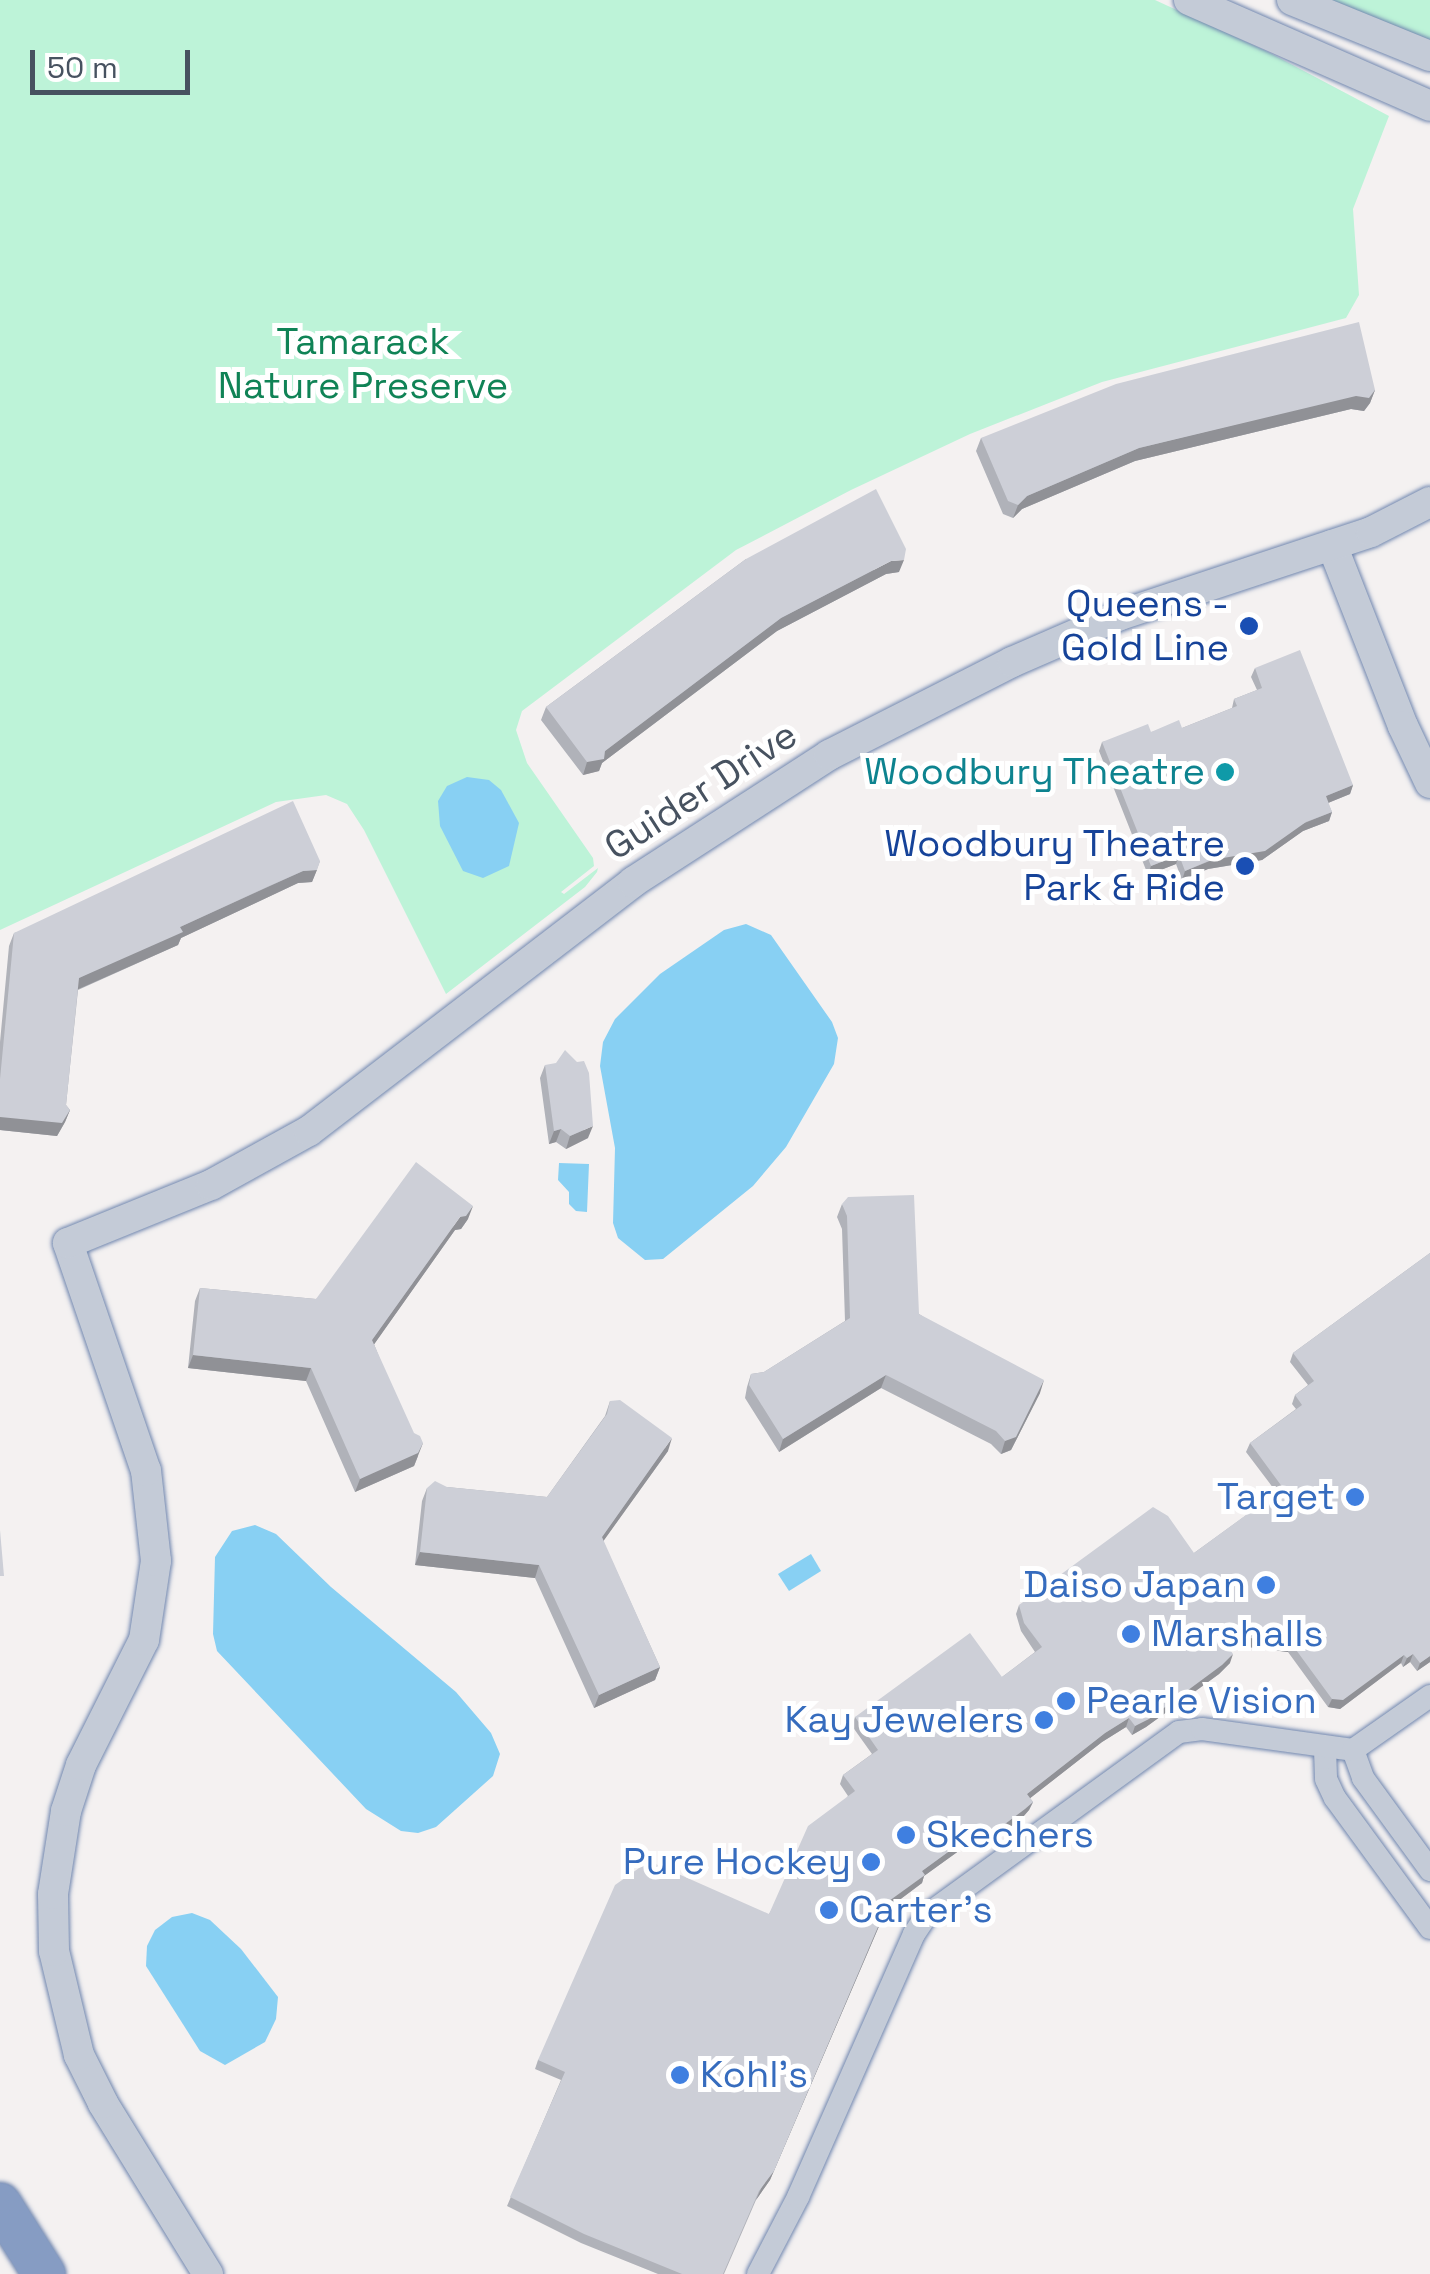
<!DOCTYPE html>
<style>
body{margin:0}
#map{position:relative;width:1430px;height:2274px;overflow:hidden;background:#f4f1f1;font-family:"Space Grotesk",sans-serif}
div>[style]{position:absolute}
.green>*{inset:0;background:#bdf3d8}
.water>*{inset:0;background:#88d0f3}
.roads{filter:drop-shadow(0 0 2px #7187af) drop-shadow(0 0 2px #7187af)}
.minor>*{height:22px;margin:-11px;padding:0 11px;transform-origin:11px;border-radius:11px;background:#c4cbd7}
.tertiary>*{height:30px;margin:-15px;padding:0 15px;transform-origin:15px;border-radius:15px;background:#c4cbd7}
.motorway>*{height:42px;margin:-21px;padding:0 21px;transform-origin:21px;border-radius:21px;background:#869cc3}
.wall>*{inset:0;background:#b0b2b9}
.shaded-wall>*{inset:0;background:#909196}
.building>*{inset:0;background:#cdcfd7}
.dots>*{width:28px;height:28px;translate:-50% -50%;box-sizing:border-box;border:5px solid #fff;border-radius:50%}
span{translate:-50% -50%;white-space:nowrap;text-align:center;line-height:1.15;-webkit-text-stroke:10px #fff;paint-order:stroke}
.park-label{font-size:38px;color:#108356}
.transit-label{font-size:38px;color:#164399}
.right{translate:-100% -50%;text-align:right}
.culture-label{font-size:38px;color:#0d838f}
.street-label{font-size:38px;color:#475260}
.shop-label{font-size:38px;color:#366cbe}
.left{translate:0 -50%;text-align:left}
.scale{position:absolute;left:30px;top:50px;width:160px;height:45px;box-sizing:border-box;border:5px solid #475260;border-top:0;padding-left:12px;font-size:30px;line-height:35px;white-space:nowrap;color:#475260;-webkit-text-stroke:8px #fff;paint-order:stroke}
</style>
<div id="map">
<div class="green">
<div style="clip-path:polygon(0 0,1155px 0,1268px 52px,1389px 116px,1353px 209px,1359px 295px,1346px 318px,1102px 382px,970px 434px,851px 490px,736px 550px,522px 711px,516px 730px,527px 763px,593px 858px,594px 866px,561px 892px,564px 894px,598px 868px,597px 872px,585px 887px,446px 994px,364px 830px,347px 804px,326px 795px,276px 802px,0 930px)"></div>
<div style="clip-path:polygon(1330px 0,1430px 0,1430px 40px)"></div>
</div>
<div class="water">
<div style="clip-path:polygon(467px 777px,489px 780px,501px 790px,519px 823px,509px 866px,483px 878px,463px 871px,440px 826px,438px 801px,447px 786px)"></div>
<div style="clip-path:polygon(746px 924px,771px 935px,832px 1022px,838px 1038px,834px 1064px,786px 1147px,753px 1186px,663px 1259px,645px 1260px,618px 1238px,613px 1223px,615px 1148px,600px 1066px,603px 1042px,615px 1019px,660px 974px,724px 930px)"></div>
<div style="clip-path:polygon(559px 1163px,589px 1164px,587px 1212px,576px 1211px,569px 1204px,569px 1192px,558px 1180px)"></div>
<div style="clip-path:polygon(255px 1525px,276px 1534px,331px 1587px,456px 1692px,491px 1733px,500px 1754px,493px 1776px,436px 1827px,418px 1833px,401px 1831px,366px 1809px,217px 1651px,213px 1634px,215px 1557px,232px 1531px)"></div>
<div style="clip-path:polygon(811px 1554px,821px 1571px,789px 1591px,778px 1574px)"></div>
<div style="clip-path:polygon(192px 1913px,210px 1920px,241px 1949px,278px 1997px,276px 2019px,265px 2042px,225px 2065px,200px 2051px,146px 1966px,147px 1946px,155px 1930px,172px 1917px)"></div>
</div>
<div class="roads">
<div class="minor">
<div style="left:1325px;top:1749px;width:30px;rotate:88deg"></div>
<div style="left:1326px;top:1779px;width:21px;rotate:65deg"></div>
<div style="left:1335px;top:1798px;width:161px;rotate:53.8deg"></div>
<div style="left:1353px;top:1750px;width:30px;rotate:70deg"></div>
<div style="left:1363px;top:1778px;width:114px;rotate:53.9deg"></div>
<div style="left:758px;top:2274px;width:87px;rotate:-62.5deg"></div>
<div style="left:798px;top:2197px;width:287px;rotate:-66.2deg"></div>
<div style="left:914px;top:1934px;width:23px;rotate:-56deg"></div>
<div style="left:927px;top:1915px;width:311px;rotate:-36deg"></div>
<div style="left:1179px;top:1732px;width:23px;rotate:-7deg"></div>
<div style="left:1202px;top:1729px;width:152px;rotate:7.9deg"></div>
<div style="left:1353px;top:1750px;width:94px;rotate:-35deg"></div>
</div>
<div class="tertiary">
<div style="left:1189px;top:0;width:263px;rotate:23.7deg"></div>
<div style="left:1292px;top:0;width:149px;rotate:22.1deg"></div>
<div style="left:1332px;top:545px;width:194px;rotate:68.6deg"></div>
<div style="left:1403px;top:726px;width:63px;rotate:64.7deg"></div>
<div style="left:208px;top:2274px;width:201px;rotate:-121.6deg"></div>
<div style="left:103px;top:2103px;width:54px;rotate:-116.6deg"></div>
<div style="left:79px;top:2055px;width:107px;rotate:-103.5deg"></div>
<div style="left:54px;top:1951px;width:57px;rotate:-91deg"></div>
<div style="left:53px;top:1894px;width:84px;rotate:-81.1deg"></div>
<div style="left:66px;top:1811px;width:48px;rotate:-71.9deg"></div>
<div style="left:81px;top:1765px;width:140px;rotate:-63.3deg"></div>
<div style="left:144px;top:1640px;width:80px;rotate:-81.4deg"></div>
<div style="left:156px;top:1561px;width:91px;rotate:-96.3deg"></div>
<div style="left:146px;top:1471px;width:241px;rotate:-108.9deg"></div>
<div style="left:68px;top:1243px;width:154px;rotate:-22.1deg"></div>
<div style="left:211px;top:1185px;width:112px;rotate:-28.9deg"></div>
<div style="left:309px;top:1131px;width:409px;rotate:-37.5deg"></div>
<div style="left:633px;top:882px;width:234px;rotate:-32.9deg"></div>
<div style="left:829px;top:755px;width:205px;rotate:-26.9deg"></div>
<div style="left:1012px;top:662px;width:118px;rotate:-23.5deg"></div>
<div style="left:1120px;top:615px;width:264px;rotate:-18.3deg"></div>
<div style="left:1371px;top:532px;width:66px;rotate:-27deg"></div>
</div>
<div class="motorway">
<div style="left:0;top:2204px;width:83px;rotate:57.8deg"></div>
</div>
</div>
<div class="wall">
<div style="clip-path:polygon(1375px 390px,1370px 403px,1364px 411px,1351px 409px,1135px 461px,1022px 509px,1013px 518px,1003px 514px,976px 451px,981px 438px)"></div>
<div style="clip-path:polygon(746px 559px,899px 572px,886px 574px,777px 631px,602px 763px,599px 771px,583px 775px,541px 720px,546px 707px)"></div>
<div style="clip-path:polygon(1255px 668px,1353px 785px,1350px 794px,1328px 803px,1332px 812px,1329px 821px,1303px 831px,1262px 860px,1208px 869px,1182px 880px,1176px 864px,1148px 875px,1099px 751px,1102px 742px,1151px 732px,1182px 728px,1232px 708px,1234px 699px,1257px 690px,1251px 677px)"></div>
<div style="clip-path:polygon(320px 861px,312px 882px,298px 883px,262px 900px,181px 938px,178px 945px,78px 990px,66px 1105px,70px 1110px,65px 1122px,57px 1136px,0 1130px,0 1042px,9px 946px,14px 933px)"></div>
<div style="clip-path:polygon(545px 1065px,588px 1138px,566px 1149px,556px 1142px,549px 1144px,540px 1078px)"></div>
<div style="clip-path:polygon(842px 1204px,919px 1314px,1040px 1393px,1011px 1450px,1001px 1454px,991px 1444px,881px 1388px,779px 1452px,745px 1398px,747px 1387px,751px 1374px,764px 1372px,845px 1321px,842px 1229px,837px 1217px)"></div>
<div style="clip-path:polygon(468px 1219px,461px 1229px,455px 1230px,374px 1344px,418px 1456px,414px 1466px,355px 1492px,306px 1381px,188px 1368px,195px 1301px,200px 1288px,316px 1299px)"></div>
<div style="clip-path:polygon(1430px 1253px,1430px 1662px,1417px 1671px,1410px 1662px,1403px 1667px,1401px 1663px,1340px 1709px,1328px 1707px,1288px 1652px,1226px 1644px,1230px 1663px,1219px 1674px,1146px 1727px,1132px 1735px,1126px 1727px,1102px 1742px,1030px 1798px,1033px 1802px,1029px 1810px,1022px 1818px,981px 1848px,972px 1852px,967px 1845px,924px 1876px,922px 1883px,886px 1910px,770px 2180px,756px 2200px,724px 2274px,658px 2274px,581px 2243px,507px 2206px,561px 2080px,535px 2069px,538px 2060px,769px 1914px,848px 1796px,840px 1784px,843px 1775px,872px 1754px,852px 1726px,855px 1717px,1002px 1677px,1035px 1652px,1021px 1631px,1016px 1614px,1019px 1605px,1194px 1553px,1277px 1493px,1246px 1452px,1250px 1443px,1296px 1409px,1292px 1404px,1295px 1395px,1308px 1385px,1290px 1362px,1293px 1353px)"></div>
<div style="clip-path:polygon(610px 1401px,668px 1451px,603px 1541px,660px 1667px,655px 1680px,594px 1708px,535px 1578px,415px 1565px,422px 1501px,427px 1488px,447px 1487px,547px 1497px,605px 1416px)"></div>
</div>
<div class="shaded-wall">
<div style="clip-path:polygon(1375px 390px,1370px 403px,1364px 411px,1351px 409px,1135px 461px,1022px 509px,1013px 518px,1018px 505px,1027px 496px,1139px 448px)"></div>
<div style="clip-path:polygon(904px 560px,899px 572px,886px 574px,777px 631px,602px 763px,599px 771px,583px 775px,587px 762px,605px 751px,781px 618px,891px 561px)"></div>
<div style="clip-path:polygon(1353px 785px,1350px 794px,1323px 805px,1326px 796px)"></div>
<div style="clip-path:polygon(1332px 812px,1329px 821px,1303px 831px,1262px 860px,1208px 869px,1182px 880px,1185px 871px)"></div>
<div style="clip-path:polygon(1179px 855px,1176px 864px,1148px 875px,1151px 866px)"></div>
<div style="clip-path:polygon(317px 870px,312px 882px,298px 883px,262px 900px,181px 938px,178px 945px,74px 991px,79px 978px,180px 927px,303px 871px)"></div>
<div style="clip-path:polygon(70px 1110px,65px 1122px,57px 1136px,0 1130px,0 1117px)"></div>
<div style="clip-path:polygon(593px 1126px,588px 1138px,566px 1149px,570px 1136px)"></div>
<div style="clip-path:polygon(561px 1129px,556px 1142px,549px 1144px,554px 1131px)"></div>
<div style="clip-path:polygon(473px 1206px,468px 1219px,461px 1229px,455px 1230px,368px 1353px,372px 1340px,460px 1217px)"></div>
<div style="clip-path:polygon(193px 1355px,311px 1368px,306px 1381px,188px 1368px)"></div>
<div style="clip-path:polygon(886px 1375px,881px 1388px,779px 1452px,783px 1439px)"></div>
<div style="clip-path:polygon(1044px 1380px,1040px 1393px,1011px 1450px,1001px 1454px,1005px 1441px)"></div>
<div style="clip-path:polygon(672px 1438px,668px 1451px,597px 1550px,602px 1537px)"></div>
<div style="clip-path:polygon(423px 1443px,414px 1466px,355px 1492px,360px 1479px)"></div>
<div style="clip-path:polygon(420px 1552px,539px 1565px,535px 1578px,415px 1565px)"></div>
<div style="clip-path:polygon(1219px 1634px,1291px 1643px,1288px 1652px,1216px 1643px)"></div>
<div style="clip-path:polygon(1233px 1654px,1230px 1663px,1219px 1674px,1146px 1727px,1132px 1735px,1135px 1726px)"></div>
<div style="clip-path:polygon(1413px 1654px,1410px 1662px,1403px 1667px,1407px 1658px)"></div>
<div style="clip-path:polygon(1404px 1655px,1401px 1663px,1340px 1709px,1328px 1707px,1332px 1699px)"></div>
<div style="clip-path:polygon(1430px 1656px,1430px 1662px,1417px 1671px,1420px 1663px)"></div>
<div style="clip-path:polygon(660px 1667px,655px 1680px,594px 1708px,599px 1695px)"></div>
<div style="clip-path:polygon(1129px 1718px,1126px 1727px,1102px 1742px,1024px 1803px,1027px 1794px,1105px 1733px)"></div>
<div style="clip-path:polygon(1033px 1802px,1029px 1810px,1022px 1818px,981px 1848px,972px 1852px,975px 1844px)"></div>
<div style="clip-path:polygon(970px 1836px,967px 1845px,924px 1876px,922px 1883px,886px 1910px,770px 2180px,756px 2200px,889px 1901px,922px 1871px)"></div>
</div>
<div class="building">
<div style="clip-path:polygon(1359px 322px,1375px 390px,1369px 398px,1356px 396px,1139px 448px,1027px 496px,1018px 505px,1008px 501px,981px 438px,1116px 384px)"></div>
<div style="clip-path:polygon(876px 489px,906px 549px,904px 560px,891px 561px,781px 618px,605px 751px,604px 759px,587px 762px,546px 707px,746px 559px)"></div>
<div style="clip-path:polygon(1300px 650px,1353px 785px,1326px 796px,1332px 812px,1306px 822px,1265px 851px,1211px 860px,1185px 871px,1179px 855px,1151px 866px,1102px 742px,1148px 724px,1151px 732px,1179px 720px,1182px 728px,1237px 706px,1234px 699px,1262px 688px,1255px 668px)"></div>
<div style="clip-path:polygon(293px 801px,320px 861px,317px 870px,303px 871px,267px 887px,180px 927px,183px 932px,79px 978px,66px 1105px,70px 1110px,62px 1123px,0 1117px,0 1079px,14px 933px)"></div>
<div style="clip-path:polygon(565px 1050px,577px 1062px,584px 1061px,589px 1073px,593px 1126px,570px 1136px,561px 1129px,554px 1131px,545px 1065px,556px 1063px)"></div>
<div style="clip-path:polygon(416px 1162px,473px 1206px,466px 1216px,460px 1217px,372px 1340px,414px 1433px,420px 1436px,423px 1443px,418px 1453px,360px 1479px,311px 1368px,193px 1355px,200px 1288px,316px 1299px)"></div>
<div style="clip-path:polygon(914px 1195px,919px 1314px,1044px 1380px,1016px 1437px,1005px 1441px,996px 1431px,886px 1375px,783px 1439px,749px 1385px,751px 1374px,764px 1372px,850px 1318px,847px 1216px,842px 1204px,848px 1197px)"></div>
<div style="clip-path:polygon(1430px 1253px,1430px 1656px,1420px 1663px,1413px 1654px,1407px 1658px,1404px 1655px,1343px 1700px,1332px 1699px,1291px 1643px,1219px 1634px,1233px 1654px,1222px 1665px,1149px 1719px,1135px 1726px,1129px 1718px,1105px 1733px,1027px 1794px,1033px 1802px,1025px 1809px,985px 1839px,975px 1844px,970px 1836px,922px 1871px,925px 1875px,889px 1901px,774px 2171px,759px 2191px,723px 2274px,682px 2274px,584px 2234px,510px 2197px,565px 2072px,538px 2060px,615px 1885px,649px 1861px,769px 1914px,808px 1826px,855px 1791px,843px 1775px,878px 1750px,855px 1717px,970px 1633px,1002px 1677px,1042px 1647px,1024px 1623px,1019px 1605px,1153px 1507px,1168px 1516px,1194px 1553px,1283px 1488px,1250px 1443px,1302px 1405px,1295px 1395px,1314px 1381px,1293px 1353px)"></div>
<div style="clip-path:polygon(620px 1400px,672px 1438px,602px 1537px,660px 1667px,599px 1695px,539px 1565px,420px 1552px,427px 1488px,435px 1481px,447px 1487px,547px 1497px,607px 1414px,610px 1401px)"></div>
<div style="clip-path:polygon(0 1530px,4px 1576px,0 1576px)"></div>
</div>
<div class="dots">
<div style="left:1249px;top:626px;background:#1a4fb4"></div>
<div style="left:1225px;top:772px;background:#0f9aa8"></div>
<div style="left:1245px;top:866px;background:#1a4fb4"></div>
<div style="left:1355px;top:1497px;background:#3f7fe0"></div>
<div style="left:1266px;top:1585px;background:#3f7fe0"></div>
<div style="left:1131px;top:1634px;background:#3f7fe0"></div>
<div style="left:1066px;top:1701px;background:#3f7fe0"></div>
<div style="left:1044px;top:1720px;background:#3f7fe0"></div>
<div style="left:906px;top:1835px;background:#3f7fe0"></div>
<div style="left:871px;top:1862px;background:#3f7fe0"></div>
<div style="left:829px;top:1910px;background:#3f7fe0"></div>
<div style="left:680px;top:2075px;background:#3f7fe0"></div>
</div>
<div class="park-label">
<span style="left:363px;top:364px">Tamarack<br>Nature Preserve</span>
</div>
<div class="transit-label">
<span class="right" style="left:1229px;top:626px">Queens -<br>Gold Line</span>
<span class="right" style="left:1225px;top:866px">Woodbury Theatre<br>Park &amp; Ride</span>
</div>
<div class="culture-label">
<span class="right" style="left:1205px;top:772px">Woodbury Theatre</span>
</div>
<div class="street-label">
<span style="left:701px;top:791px;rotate:-33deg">Guider Drive</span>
</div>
<div class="shop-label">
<span class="right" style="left:1335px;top:1497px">Target</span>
<span class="right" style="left:1246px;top:1585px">Daiso Japan</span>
<span class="left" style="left:1151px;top:1634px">Marshalls</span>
<span class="left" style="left:1086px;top:1701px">Pearle Vision</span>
<span class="right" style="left:1024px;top:1720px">Kay Jewelers</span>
<span class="left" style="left:926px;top:1835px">Skechers</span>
<span class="right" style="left:851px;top:1862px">Pure Hockey</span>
<span class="left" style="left:849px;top:1910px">Carter's</span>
<span class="left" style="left:700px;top:2075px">Kohl's</span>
</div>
<div class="scale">50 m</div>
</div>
